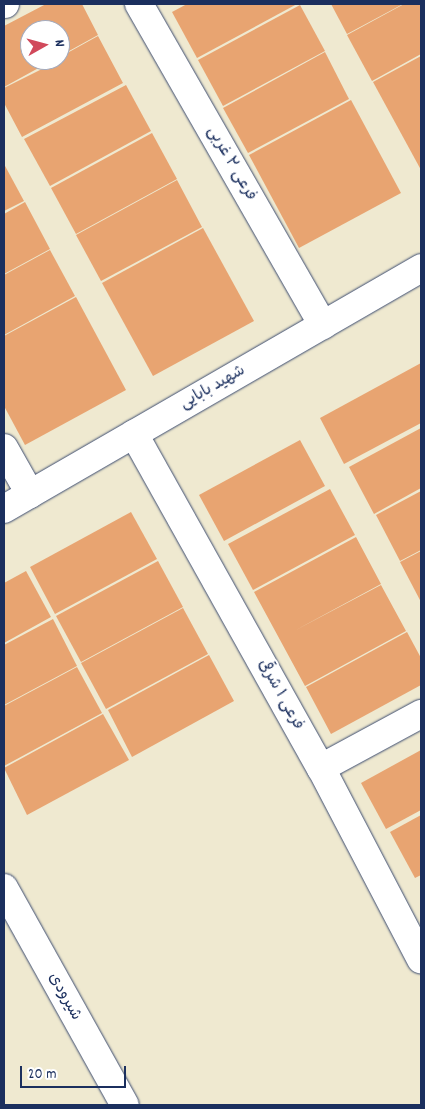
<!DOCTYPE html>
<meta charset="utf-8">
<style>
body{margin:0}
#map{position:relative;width:425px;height:1109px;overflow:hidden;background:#efe9d0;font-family:Dekko,"Playpen Sans Arabic",sans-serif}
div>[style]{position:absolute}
.building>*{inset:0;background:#e8a471}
.roads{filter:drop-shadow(0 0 1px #3b4b6f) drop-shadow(0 0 1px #3b4b6f)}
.minor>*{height:28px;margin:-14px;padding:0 14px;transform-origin:14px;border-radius:14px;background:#fff}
.tertiary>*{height:28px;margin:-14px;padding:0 14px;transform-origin:14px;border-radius:14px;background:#fff}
span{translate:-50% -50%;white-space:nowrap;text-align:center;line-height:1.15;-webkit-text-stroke:4px #fff;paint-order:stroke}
.street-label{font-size:16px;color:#1b2f5e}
.frame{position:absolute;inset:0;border:5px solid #1b2f5e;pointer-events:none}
.north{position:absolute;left:20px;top:20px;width:50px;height:50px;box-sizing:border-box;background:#fff;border:1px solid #a4acbf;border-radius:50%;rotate:83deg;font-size:14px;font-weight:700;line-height:20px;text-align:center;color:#1b2f5e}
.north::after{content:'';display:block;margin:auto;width:18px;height:22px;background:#d1495b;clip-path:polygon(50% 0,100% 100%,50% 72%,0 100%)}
.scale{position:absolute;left:20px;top:1066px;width:106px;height:22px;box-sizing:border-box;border:2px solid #1b2f5e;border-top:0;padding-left:6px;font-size:15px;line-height:18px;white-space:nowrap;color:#1b2f5e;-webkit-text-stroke:4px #fff;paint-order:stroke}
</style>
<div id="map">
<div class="building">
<div style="clip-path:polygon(46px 4px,82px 4px,98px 35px,60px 56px,60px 30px,30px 30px,30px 60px,53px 60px,4px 87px,4px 26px)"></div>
<div style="clip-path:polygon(187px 4px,297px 4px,197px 58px,172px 12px)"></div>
<div style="clip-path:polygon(331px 4px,403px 4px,347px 34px)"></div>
<div style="clip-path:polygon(404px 4px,421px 4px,421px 54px,372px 81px,347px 35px)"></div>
<div style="clip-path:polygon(300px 5px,325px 51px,223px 106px,198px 60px)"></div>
<div style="clip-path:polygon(98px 36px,123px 83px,22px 137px,4px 103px,4px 88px,60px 60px,60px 57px)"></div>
<div style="clip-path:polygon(325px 52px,349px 99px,248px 153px,223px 108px)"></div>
<div style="clip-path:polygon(421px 56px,421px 170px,373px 82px)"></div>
<div style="clip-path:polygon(126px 85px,151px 131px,50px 186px,24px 139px)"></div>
<div style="clip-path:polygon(351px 100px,401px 193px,299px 248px,249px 155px)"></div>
<div style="clip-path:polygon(152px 133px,177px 179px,76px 234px,51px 188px)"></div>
<div style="clip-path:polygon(4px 164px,24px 201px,4px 211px)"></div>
<div style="clip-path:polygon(177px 180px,202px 227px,101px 281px,76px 235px)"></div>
<div style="clip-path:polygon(25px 202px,50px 249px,4px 274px,4px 214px)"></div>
<div style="clip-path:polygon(203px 228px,254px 321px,153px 376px,102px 283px)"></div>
<div style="clip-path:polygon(50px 250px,75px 296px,4px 335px,4px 275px)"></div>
<div style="clip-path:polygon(76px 297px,126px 390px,25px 445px,4px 406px,4px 336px)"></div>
<div style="clip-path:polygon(421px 363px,421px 423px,344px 464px,320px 418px)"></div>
<div style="clip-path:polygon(421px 428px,421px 488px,374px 514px,349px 467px)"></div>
<div style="clip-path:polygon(300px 440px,325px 486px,224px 541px,199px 495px)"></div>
<div style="clip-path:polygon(330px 489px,355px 535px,253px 590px,228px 544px)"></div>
<div style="clip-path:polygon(421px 491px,421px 550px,400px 561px,376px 515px)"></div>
<div style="clip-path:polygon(131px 512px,157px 559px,55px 614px,30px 567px)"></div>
<div style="clip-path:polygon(356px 537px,381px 584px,294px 631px,381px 585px,406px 631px,305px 686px,254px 592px)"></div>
<div style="clip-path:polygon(421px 551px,421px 602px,400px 562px)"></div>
<div style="clip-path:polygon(158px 561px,183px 607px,81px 662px,56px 616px)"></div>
<div style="clip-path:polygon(26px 571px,51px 617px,4px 643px,4px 583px)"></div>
<div style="clip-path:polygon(183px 608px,208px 654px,106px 709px,81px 663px)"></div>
<div style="clip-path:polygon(53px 619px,77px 666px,4px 705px,4px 645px)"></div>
<div style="clip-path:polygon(407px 632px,421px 658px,421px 685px,331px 734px,306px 687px)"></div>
<div style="clip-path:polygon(209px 655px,234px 701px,132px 757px,108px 710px)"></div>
<div style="clip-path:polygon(77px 667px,102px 713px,4px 766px,4px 706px)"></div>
<div style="clip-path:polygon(103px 714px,129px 760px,27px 815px,4px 768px)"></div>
<div style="clip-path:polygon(421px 750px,421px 810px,386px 829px,361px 783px)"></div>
<div style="clip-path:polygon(421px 815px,421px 875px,415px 878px,390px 832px)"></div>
</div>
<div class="roads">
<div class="minor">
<div style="left:4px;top:4px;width:1px"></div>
<div style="left:139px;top:4px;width:370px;rotate:60.2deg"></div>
<div style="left:134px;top:434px;width:383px;rotate:60.8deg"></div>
<div style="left:321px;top:768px;width:216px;rotate:62.4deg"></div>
<div style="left:4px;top:448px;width:53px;rotate:60.5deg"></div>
<div style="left:321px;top:768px;width:114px;rotate:-28.4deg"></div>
</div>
<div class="tertiary">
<div style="left:4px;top:509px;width:482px;rotate:-30deg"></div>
<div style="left:4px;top:888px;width:248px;rotate:60.9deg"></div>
</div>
</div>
<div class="street-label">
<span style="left:231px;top:164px;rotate:60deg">فرعی ۲ غربی</span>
<span style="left:213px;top:388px;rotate:-30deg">شهید بابایی</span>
<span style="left:280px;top:695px;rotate:61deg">فرعی ۱ شرقی</span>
<span style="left:64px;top:997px;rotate:61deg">شیرودی</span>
</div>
<div class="frame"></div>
<div class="north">N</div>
<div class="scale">20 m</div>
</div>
